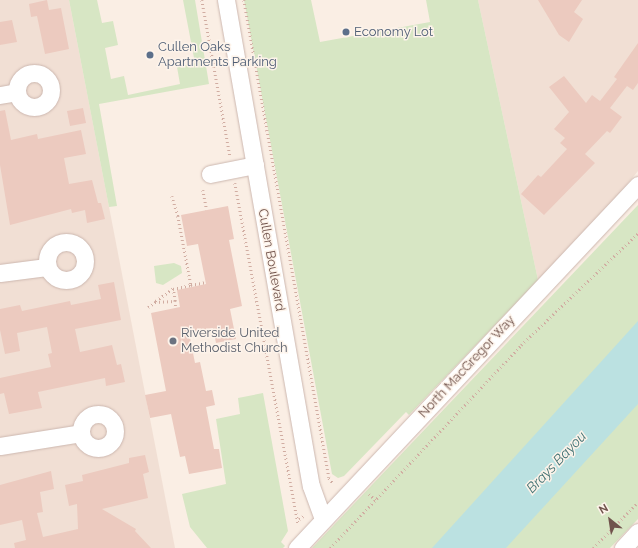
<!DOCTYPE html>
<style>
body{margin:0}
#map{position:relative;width:638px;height:548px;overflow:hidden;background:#faeee4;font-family:Raleway,sans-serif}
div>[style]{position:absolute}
.residential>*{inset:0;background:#f1dfd4}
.green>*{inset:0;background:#d7e6c4}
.water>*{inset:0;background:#bbe1e1}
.building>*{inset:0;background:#eccabf}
.path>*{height:2.5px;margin-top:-1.25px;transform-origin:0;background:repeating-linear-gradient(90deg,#d1ada2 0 1px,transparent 0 4px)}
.roads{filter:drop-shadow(0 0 1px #ccb7af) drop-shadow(0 0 1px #ccb7af)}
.minor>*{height:17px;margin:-8.5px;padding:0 8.5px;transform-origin:8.5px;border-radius:8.5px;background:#fff}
.minor>.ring{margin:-8.5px;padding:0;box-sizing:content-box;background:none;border:17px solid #fff;border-radius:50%}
.dots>*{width:11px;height:11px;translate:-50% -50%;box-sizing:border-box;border:2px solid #fdf3ea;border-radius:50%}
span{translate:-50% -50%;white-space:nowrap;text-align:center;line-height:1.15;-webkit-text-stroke:3px #fdf3ea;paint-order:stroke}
.service-label{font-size:13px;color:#4e5e75}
.left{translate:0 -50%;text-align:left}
.street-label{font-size:13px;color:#70534c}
.worship-label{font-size:13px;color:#5b616d}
.water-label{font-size:14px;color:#427374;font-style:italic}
.north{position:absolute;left:590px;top:500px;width:40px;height:40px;-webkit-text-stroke:3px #fdf3ea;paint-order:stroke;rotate:330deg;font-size:11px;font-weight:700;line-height:16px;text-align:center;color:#70534c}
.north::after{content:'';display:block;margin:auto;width:14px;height:18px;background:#70534c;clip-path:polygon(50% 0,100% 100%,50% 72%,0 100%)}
</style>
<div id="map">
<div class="residential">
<div style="clip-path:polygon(0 0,69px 0,175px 548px,0 548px)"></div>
<div style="clip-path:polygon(478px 0,638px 0,638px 171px,620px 193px,538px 280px)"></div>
</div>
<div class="green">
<div style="clip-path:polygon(69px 0,97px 0,102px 23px,113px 21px,118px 45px,105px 48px,111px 79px,124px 76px,128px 95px,180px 84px,177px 67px,195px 63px,183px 0,195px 0,209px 84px,99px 104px,117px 206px,109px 207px)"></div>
<div style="clip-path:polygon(244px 0,311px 0,320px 42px,430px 22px,426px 0,478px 0,538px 280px,409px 415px,406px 412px,344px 476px,338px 478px,332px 474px)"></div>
<div style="clip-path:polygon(638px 205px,638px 519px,610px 548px,312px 548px)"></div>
<div style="clip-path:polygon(174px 263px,181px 266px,182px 273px,163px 285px,156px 283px,154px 266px)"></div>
<div style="clip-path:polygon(263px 393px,288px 531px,281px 542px,285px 546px,283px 548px,207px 548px,190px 527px,182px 494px,226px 484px,216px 419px,240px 414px,238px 398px)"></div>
</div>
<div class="water">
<div style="clip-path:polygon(638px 321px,638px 404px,506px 548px,432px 548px)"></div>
</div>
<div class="building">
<div style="clip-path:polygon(47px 0,49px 10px,61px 8px,69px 49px,45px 54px,37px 16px,31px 17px,29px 4px)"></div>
<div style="clip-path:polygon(538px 0,582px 0,574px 12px,583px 19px,569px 42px,559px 35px)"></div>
<div style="clip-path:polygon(12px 20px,17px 42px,0 45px,0 22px)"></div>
<div style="clip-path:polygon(638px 43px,638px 83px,633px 90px,627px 86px,610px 108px,622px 117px,610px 133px,607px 131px,585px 154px,595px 163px,544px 215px,521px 194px,538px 175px,541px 177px,567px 149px,560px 143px,565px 138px,554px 129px,569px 112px,549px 87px,564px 76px,586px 103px,592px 95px,600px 101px,617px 79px,614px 77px)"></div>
<div style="clip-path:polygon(83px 108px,86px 123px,70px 126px,67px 111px)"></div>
<div style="clip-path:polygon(5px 110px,11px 140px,37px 134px,38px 139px,81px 130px,86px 154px,64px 158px,69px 184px,92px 180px,98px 203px,101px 203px,105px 219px,87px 223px,85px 210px,72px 213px,71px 209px,10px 225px,0 165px,0 111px)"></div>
<div style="clip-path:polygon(228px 206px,234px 239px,229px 240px,242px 306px,230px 309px,236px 339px,216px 343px,213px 328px,189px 333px,195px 363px,200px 362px,206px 391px,212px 390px,215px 405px,206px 407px,214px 449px,219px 449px,222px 468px,189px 474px,185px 456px,180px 457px,171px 414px,150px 418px,145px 395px,166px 391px,151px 313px,180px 307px,177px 290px,206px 284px,198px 244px,187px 246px,181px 215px)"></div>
<div style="clip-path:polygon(114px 282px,121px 320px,75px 329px,80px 352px,112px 345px,117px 365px,121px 364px,125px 382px,106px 386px,105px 378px,38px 392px,42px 408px,9px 414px,4px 393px,0 394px,0 378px,51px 367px,48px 354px,52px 353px,47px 327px,17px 333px,20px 351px,5px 354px,0 330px,0 309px,20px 305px,22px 311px,70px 301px,71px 305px,101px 299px,98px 285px)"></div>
<div style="clip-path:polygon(145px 455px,149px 472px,143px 474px,148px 498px,102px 509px,136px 529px,135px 531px,151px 548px,15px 548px,14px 543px,26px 540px,22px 520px,0 525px,0 485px,51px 471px,54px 489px,40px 492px,43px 512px,37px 513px,43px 537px,78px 529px,77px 504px,69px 506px,65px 485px,83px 481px,82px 475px,129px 463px,129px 458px)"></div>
</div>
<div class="path">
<div style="left:202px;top:0;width:158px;rotate:79.8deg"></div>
<div style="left:244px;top:0;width:485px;rotate:79.9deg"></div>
<div style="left:329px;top:478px;width:6px;rotate:51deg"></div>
<div style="left:235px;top:183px;width:347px;rotate:79.5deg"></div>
<div style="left:203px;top:190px;width:20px;rotate:79deg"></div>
<div style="left:172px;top:196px;width:21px;rotate:73deg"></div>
<div style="left:178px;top:216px;width:70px;rotate:79.3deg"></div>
<div style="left:191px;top:285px;width:15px;rotate:-11deg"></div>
<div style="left:173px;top:289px;width:18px;rotate:-13deg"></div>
<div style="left:191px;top:285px;width:2px;rotate:90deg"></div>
<div style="left:175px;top:301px;width:7px;rotate:82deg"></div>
<div style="left:148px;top:307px;width:9px;rotate:-36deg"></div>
<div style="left:155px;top:302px;width:20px;rotate:-3deg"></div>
<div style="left:175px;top:301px;width:12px;rotate:-99deg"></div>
<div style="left:173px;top:289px;width:22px;rotate:144deg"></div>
<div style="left:369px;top:494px;width:9px;rotate:41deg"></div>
<div style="left:299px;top:519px;width:5px;rotate:-37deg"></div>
<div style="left:330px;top:548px;width:279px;rotate:-46.7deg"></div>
<div style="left:521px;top:345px;width:162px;rotate:-43.7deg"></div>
<div style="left:593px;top:548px;width:64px;rotate:-45.6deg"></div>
</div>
<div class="roads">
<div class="minor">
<div style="left:226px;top:0;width:493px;rotate:80.1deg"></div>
<div style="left:311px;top:486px;width:35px;rotate:70deg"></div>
<div class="ring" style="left:17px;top:73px;width:17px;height:17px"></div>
<div style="left:0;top:95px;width:17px;rotate:-10deg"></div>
<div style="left:210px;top:174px;width:46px;rotate:-11.3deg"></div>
<div class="ring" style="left:47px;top:242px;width:21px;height:21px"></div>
<div style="left:0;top:273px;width:47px;rotate:-7.3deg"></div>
<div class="ring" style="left:81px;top:414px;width:17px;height:17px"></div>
<div style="left:0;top:446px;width:82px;rotate:-9.1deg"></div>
<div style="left:297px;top:548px;width:498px;rotate:-46.8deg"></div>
<div style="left:623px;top:548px;width:22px;rotate:-47deg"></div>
</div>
</div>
<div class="dots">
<div style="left:346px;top:32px;background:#5c6f8a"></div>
<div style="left:150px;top:55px;background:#5c6f8a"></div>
<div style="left:173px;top:341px;background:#6b7280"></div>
</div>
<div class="service-label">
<span class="left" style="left:354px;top:32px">Economy Lot</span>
<span class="left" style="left:158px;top:55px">Cullen Oaks<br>Apartments Parking</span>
</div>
<div class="street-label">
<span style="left:271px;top:260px;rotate:80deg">Cullen Boulevard</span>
<span style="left:467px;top:367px;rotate:-47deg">North MacGregor Way</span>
</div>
<div class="worship-label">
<span class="left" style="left:181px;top:341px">Riverside United<br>Methodist Church</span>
</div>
<div class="water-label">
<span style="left:556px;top:462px;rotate:-46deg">Brays Bayou</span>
</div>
<div class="north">N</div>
</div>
